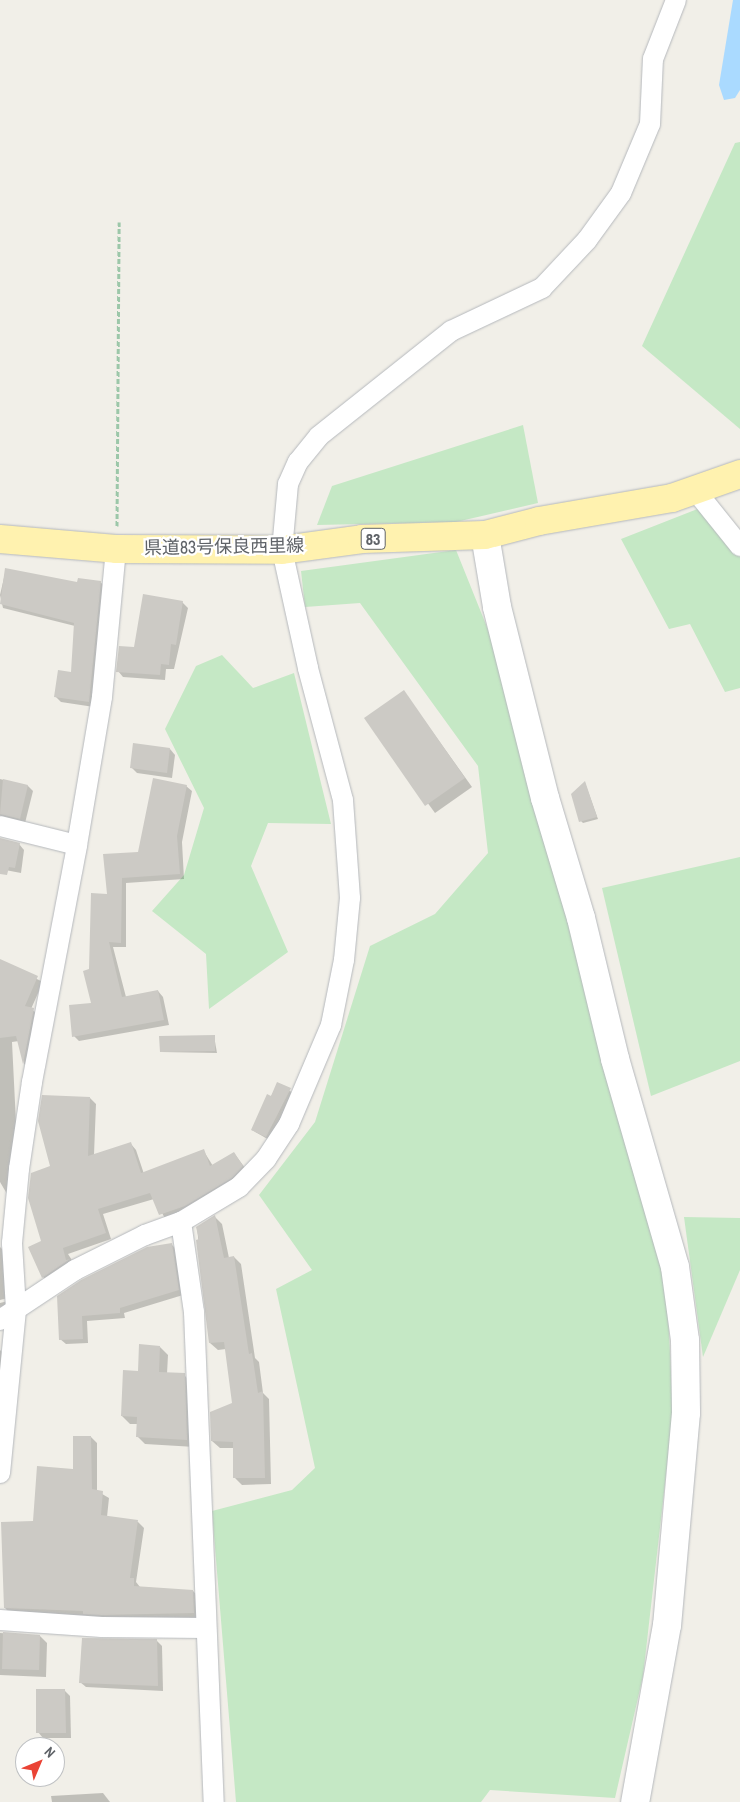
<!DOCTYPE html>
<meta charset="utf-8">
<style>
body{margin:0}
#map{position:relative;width:740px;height:1802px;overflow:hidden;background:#f1efe8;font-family:"Archivo Narrow","Noto Sans JP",sans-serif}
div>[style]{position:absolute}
.green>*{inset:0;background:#c5e8c5}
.water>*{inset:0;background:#aadaff}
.shadow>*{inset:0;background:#0003}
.building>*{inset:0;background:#cccac5}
.path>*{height:3px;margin-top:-1.5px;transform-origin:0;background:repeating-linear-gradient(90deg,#9cc7a9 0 5px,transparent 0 7.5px)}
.roads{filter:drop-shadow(0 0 1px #b5b8bc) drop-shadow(0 0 1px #b5b8bc)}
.street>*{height:20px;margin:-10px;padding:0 10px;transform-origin:10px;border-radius:10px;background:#fff}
.secondary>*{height:28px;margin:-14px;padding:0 14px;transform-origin:14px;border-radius:14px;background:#fff}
.primary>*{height:28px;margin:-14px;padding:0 14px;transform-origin:14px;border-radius:14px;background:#fff2af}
span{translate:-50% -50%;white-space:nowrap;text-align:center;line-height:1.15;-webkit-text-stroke:4.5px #fff;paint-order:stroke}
.shield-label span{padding:1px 4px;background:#fff;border:1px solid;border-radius:4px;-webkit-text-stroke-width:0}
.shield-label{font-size:16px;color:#5f6368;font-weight:700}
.street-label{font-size:18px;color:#5f6368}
.north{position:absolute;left:15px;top:1737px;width:50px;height:50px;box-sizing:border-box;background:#fff;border:1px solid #bfc1c3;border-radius:50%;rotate:45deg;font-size:14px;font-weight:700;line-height:20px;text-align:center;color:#5f6368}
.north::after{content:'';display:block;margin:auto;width:18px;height:22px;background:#ea4335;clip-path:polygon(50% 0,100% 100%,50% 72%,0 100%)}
</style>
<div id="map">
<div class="green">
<div style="clip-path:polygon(740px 142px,740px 429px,642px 346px,735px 143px)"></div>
<div style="clip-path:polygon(523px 425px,538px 503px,456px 522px,317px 525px,332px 486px)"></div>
<div style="clip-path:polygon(700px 508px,740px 554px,740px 688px,725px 692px,690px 624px,669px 629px,621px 539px)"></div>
<div style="clip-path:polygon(456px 550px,499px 657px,666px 1270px,673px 1414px,643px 1676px,615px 1798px,490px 1790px,481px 1802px,236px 1802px,212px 1511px,292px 1490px,315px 1468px,276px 1289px,312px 1270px,259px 1195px,315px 1122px,370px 946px,435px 914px,488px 853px,478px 766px,360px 603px,305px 607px,301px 571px)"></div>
<div style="clip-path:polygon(222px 655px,253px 688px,294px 673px,331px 824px,268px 823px,251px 866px,288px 952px,209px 1009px,206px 954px,152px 911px,184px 875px,204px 808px,165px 729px,196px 666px)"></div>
<div style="clip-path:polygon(740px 857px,740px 1061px,651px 1096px,602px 888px)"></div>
<div style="clip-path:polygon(684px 1217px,740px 1218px,740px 1270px,703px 1357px)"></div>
</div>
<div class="water">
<div style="clip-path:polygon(733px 0,740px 0,740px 90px,735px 98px,724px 100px,719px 85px)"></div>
</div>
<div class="shadow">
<div style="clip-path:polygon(6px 569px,78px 584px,100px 582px,106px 587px,94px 707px,61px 702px,56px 697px,72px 673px,75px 626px,3px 608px,0 595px)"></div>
<div style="clip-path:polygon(182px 602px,188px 608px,174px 669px,166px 669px,165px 680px,123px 677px,118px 671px,135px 648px)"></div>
<div style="clip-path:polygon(404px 692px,472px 787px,435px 813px,366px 718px)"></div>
<div style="clip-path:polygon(170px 749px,175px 755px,172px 778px,137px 773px,131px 767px)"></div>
<div style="clip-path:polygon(0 779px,28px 786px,33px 791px,25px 823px,0 822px)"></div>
<div style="clip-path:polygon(585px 783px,598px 819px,583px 823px,581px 821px)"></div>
<div style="clip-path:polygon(186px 786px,192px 791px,182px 842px,184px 879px,126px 883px,126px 947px,113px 947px,126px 997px,158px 991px,163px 997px,169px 1025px,79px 1041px,74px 1036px,93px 1004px,91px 970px,108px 895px)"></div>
<div style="clip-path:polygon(0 839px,19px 844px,24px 850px,21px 873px,0 869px)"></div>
<div style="clip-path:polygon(0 961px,43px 982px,31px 1009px,39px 1015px,29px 1068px,24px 1064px,19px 1041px,12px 1042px,17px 1143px,10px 1199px,0 1182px)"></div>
<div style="clip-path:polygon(214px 1036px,217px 1053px,161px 1052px)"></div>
<div style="clip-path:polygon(278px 1084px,295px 1094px,271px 1141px,252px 1130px)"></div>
<div style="clip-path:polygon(90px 1098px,96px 1104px,94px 1155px,131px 1144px,136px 1150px,144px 1174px,203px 1150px,213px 1166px,234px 1153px,248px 1172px,166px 1220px,154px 1199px,103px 1214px,111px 1239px,68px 1254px,75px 1265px,49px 1283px,43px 1277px,43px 1242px,52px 1167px)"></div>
<div style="clip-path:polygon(215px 1217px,222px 1224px,229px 1258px,234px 1257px,241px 1264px,255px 1358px,259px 1362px,263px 1393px,269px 1399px,271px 1484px,242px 1485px,235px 1478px,234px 1448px,220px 1448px,212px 1441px,233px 1404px,226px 1349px,218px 1350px,210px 1343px,197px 1228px)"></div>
<div style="clip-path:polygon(172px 1245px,177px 1250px,183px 1295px,124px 1313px,125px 1318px,87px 1321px,88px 1343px,66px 1344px,60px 1339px,58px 1297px)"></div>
<div style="clip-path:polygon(0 1247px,5px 1252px,8px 1298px,0 1300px)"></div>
<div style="clip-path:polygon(8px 1301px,8px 1306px,0 1307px,0 1303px)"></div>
<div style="clip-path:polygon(160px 1347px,168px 1355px,167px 1374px,184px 1375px,192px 1383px,195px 1447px,145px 1444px,137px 1436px,138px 1424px,130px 1424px,122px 1416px,139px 1372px)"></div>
<div style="clip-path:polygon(0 1350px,3px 1353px,0 1391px)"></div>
<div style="clip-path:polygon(91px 1437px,97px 1443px,97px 1491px,109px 1498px,107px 1517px,138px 1522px,144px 1528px,136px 1582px,140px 1587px,193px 1591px,199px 1597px,200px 1619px,109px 1621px,11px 1614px,5px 1608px,34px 1522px,74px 1470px)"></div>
<div style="clip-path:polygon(0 1633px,40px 1636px,47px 1643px,46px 1677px,0 1675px)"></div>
<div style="clip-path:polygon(157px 1641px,162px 1646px,163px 1691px,86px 1687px,80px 1682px)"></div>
<div style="clip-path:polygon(65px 1691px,70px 1696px,71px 1738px,43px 1738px,38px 1732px)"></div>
<div style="clip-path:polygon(103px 1793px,110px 1802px,52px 1802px,51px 1796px)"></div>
</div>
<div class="building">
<div style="clip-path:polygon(5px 568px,77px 582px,78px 578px,101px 581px,89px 702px,54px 697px,58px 670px,71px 672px,74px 623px,0 604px)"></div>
<div style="clip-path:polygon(143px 594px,183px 601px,176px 645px,171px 644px,169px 665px,161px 664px,160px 675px,116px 672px,119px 646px,134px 647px)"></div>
<div style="clip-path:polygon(404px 690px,465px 778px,425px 806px,364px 718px)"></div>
<div style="clip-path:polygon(133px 743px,170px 748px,167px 773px,130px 768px)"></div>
<div style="clip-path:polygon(153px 778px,187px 785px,177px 836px,180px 874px,122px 878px,121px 943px,109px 942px,122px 997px,158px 990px,164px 1020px,72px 1037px,69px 1005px,91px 1003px,83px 971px,89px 969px,91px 893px,107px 894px,103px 854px,138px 852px)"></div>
<div style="clip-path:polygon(3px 779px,28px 785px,20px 819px,0 814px)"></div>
<div style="clip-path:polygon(585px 781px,597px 817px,579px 822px,571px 794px)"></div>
<div style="clip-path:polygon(0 838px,20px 843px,15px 868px,9px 867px,7px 875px,0 874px)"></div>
<div style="clip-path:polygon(0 959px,38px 976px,25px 1006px,34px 1008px,23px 1064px,16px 1036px,0 1038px)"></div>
<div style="clip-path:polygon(215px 1035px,215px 1051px,160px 1052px,159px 1036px)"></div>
<div style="clip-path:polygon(277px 1082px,291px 1088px,266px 1137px,251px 1130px,267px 1094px,271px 1096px)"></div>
<div style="clip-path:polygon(42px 1095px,90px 1097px,88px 1156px,131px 1142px,141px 1173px,204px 1149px,210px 1166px,234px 1152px,243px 1166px,232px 1178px,185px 1206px,159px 1215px,150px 1193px,98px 1209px,106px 1233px,63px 1248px,66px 1260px,70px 1259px,42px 1278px,28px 1247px,41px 1241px,28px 1198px,31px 1173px,50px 1166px,38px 1121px)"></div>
<div style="clip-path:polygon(215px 1215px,224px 1258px,234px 1256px,249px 1354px,252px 1353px,258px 1393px,263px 1391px,265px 1478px,233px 1478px,233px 1442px,211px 1441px,210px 1412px,232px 1403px,224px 1342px,209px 1343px,196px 1240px,199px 1239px,196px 1227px)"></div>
<div style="clip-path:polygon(172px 1243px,179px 1290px,120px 1308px,120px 1313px,82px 1316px,83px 1339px,59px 1340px,57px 1296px,81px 1280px,147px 1247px)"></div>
<div style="clip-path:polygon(139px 1344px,160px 1346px,159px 1372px,185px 1373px,187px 1440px,136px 1437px,137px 1417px,121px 1416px,123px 1370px,138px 1371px)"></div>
<div style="clip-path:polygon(73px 1436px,91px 1436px,92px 1489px,103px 1491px,101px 1515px,138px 1520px,130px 1578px,134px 1578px,134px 1586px,193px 1590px,194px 1613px,102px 1615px,83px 1614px,83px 1611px,4px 1608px,1px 1522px,33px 1521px,37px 1466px,73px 1469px)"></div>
<div style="clip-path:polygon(3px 1632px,40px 1635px,39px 1670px,2px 1669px)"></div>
<div style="clip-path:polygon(82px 1638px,157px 1639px,158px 1686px,79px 1683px)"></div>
<div style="clip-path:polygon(36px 1689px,65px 1689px,66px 1733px,36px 1733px)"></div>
</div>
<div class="path">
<div style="left:117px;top:526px;width:304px;rotate:-89.6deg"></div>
</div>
<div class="roads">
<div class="street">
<div style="left:695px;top:490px;width:72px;rotate:51.2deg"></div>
<div style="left:0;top:826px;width:79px;rotate:13.9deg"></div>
<div style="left:181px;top:1222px;width:91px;rotate:81.8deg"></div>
<div style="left:194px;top:1312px;width:490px;rotate:87.7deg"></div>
<div style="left:0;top:1320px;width:90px;rotate:-33.7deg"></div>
<div style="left:75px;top:1270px;width:78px;rotate:-26.6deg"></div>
<div style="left:145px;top:1235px;width:38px;rotate:-20deg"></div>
<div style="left:181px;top:1222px;width:68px;rotate:-31.1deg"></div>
<div style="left:239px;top:1187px;width:39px;rotate:-46deg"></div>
<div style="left:266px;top:1159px;width:42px;rotate:-56.7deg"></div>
<div style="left:289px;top:1124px;width:108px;rotate:-67deg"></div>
<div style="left:331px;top:1025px;width:66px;rotate:-78.7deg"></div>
<div style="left:344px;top:960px;width:62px;rotate:-84.5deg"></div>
<div style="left:350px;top:898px;width:98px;rotate:-94.1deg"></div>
<div style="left:343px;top:800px;width:137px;rotate:-104.9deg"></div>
<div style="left:308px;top:668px;width:121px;rotate:-102.4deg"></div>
<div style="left:282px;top:550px;width:66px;rotate:-84.8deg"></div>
<div style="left:288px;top:484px;width:24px;rotate:-66deg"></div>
<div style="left:298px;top:462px;width:33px;rotate:-51deg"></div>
<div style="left:319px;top:436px;width:169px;rotate:-38.5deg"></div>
<div style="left:451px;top:331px;width:101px;rotate:-25.3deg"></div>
<div style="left:542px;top:288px;width:66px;rotate:-46.8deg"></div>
<div style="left:587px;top:240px;width:58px;rotate:-54.1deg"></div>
<div style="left:621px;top:193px;width:75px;rotate:-67.2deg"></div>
<div style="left:650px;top:124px;width:65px;rotate:-87.4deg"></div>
<div style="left:653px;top:59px;width:63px;rotate:-68.7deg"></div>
<div style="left:0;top:1473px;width:165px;rotate:-84.4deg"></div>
<div style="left:16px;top:1309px;width:66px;rotate:-93.5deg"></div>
<div style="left:12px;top:1243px;width:74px;rotate:-84.6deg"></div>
<div style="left:19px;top:1169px;width:88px;rotate:-81.5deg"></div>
<div style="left:32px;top:1082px;width:241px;rotate:-79.2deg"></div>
<div style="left:77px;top:845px;width:150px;rotate:-80.4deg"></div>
<div style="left:102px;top:697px;width:149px;rotate:-84.6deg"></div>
<div style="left:0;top:1620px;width:102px;rotate:3.9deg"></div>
<div style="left:102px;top:1627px;width:103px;rotate:0.6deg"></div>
</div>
<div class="secondary">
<div style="left:485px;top:535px;width:73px;rotate:80.5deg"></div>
<div style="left:497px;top:607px;width:197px;rotate:75.9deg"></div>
<div style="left:545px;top:798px;width:125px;rotate:73.3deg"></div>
<div style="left:581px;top:918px;width:145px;rotate:76.4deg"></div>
<div style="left:615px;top:1059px;width:216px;rotate:73.9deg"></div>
<div style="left:675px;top:1267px;width:74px;rotate:82.2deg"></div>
<div style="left:685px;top:1340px;width:73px;rotate:89.2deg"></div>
<div style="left:686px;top:1413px;width:213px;rotate:95.1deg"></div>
<div style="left:667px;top:1625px;width:180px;rotate:100.2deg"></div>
</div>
<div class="primary">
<div style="left:0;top:539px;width:116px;rotate:4.9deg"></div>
<div style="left:116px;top:549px;width:166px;rotate:0.3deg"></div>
<div style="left:282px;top:550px;width:81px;rotate:-7.8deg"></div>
<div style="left:362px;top:539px;width:123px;rotate:-1.9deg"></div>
<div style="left:485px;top:535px;width:56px;rotate:-14.5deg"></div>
<div style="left:539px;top:521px;width:135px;rotate:-9.8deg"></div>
<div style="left:672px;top:498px;width:72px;rotate:-19.4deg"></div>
</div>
</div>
<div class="shield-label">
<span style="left:373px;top:539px">83</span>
</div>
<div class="street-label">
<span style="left:224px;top:547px;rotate:-1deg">県道83号保良西里線</span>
</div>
<div class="north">N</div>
</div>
